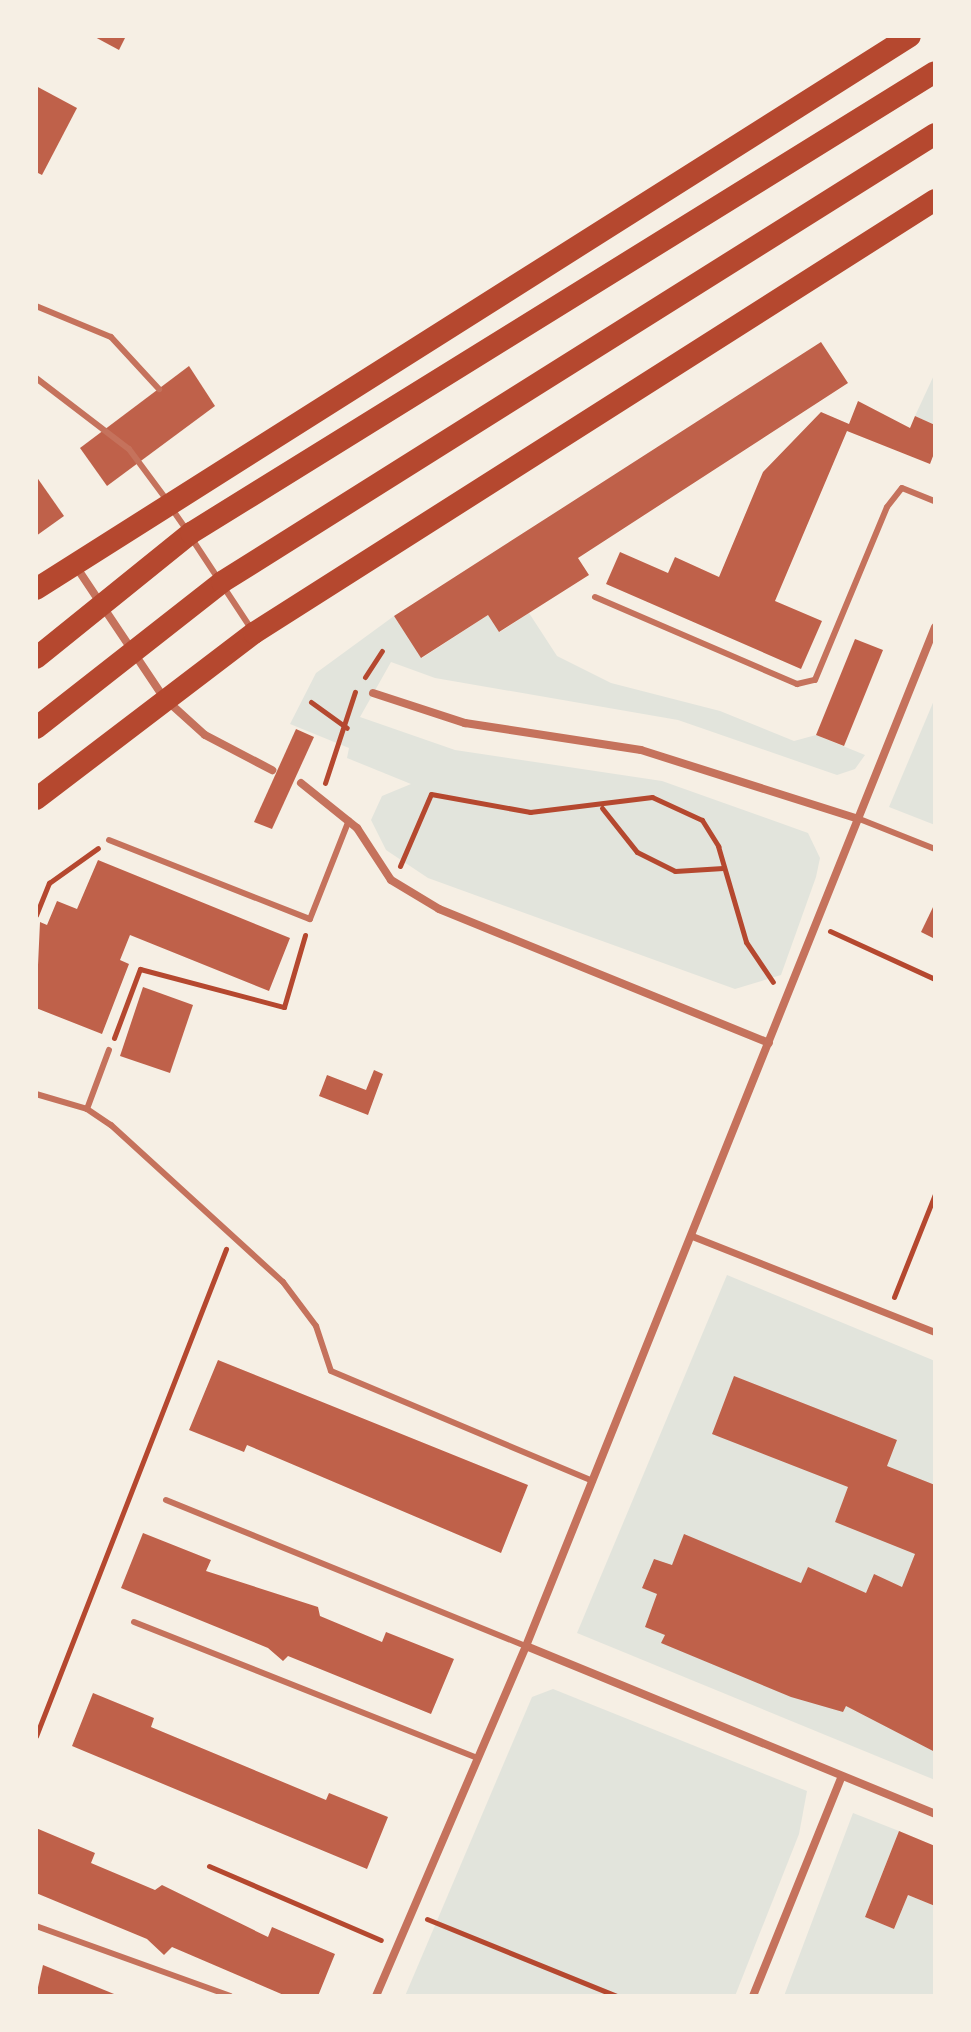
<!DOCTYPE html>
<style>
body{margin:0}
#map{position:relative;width:971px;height:2032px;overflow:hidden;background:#f6efe4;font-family:Commissioner,sans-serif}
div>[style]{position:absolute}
.green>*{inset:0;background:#e2e4dc}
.building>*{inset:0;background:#bf614a}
.path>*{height:5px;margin:-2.5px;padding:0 2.5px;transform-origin:2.5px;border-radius:2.5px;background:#b5482f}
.service>*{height:6px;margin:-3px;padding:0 3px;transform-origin:3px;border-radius:3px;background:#c5725c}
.pedestrian>*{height:7px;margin:-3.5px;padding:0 3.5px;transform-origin:3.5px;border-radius:3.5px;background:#c5725c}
.minor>*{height:8px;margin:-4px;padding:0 4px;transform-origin:4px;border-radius:4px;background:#c5725c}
.trunk>*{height:22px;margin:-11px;padding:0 11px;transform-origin:11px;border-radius:11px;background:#b5482f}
span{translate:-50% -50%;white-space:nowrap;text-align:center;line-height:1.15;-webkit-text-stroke:8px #f6efe4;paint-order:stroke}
.frame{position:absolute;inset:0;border:38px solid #f6efe4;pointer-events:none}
</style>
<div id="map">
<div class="green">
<div style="clip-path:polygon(935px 373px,935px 425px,915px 416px)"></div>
<div style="clip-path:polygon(529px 613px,557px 656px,611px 683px,720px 711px,794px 741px,816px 735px,865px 755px,855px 769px,837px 775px,678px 720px,435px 678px,391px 662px,360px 717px,455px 750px,662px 781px,808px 833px,820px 858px,816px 877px,781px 975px,735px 989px,428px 878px,386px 850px,371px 820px,382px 796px,411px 784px,347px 758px,349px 748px,290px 724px,316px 673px,394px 616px,422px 658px,488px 615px,500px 632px)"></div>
<div style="clip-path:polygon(935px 698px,935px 825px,889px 807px)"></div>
<div style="clip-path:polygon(727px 1275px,935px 1361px,935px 1780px,577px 1633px)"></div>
<div style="clip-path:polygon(553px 1689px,807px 1791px,799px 1834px,735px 1996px,405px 1996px,532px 1697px)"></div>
<div style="clip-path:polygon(853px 1813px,899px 1831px,865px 1917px,894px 1929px,908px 1895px,935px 1906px,935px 1996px,784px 1996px)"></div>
</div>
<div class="building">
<div style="clip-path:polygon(93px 36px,126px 36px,119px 50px)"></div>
<div style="clip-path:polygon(36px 86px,77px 108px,42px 175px,36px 172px)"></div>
<div style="clip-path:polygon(821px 342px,848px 383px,578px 558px,589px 575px,499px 632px,488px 615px,421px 658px,394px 616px)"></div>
<div style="clip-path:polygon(189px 366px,215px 406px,107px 486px,80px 448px)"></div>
<div style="clip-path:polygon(858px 401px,910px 428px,915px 416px,935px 425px,935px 451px,930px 464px,847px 431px,775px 601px,822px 621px,801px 669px,606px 584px,620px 552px,668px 573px,675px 557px,719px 577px,763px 472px,821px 412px,849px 424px)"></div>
<div style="clip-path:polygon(36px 476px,64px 516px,36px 536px)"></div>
<div style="clip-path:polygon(855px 639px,883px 650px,844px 746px,816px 735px)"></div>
<div style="clip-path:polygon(296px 729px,314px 737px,272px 829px,254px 822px)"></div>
<div style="clip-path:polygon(98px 860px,290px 938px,269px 991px,130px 935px,120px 960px,129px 964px,102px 1034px,36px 1008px,40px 922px,47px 925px,57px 901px,77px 909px)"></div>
<div style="clip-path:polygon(935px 903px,935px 939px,921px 932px)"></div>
<div style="clip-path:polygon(143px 987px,193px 1005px,170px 1073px,120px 1056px)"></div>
<div style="clip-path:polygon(374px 1070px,383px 1074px,368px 1115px,319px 1096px,327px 1075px,366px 1090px)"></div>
<div style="clip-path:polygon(218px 1360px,528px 1485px,501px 1553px,247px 1445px,244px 1452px,189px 1430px)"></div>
<div style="clip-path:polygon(734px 1376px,897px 1440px,887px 1466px,935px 1485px,935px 1752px,846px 1706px,843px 1712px,791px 1697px,661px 1643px,665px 1635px,645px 1627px,657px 1594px,642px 1588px,654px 1559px,672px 1565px,684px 1534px,801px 1583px,808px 1567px,866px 1593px,874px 1574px,902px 1587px,915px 1554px,835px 1522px,848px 1487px,712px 1434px)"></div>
<div style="clip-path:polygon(143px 1533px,211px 1560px,206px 1571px,318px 1607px,320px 1616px,382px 1642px,386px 1632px,454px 1659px,431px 1714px,288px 1656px,283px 1661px,268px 1648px,121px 1588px)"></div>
<div style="clip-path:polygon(93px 1693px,154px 1718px,151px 1727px,326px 1800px,329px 1793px,388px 1817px,367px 1869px,72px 1746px)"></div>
<div style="clip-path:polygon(36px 1828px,95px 1853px,91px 1863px,155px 1890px,162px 1885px,268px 1937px,272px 1927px,335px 1954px,318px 1996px,286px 1996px,172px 1947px,164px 1955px,147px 1939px,36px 1893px)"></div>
<div style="clip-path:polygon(899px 1831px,935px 1846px,935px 1906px,908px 1895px,894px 1929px,865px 1917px)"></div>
<div style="clip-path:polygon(43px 1965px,119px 1996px,36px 1996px)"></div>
</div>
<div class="path">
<div style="left:365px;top:677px;width:31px;rotate:-57deg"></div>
<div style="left:311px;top:702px;width:44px;rotate:35.8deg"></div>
<div style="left:325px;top:783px;width:96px;rotate:-71.8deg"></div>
<div style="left:602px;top:808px;width:56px;rotate:51.5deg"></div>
<div style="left:637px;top:852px;width:42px;rotate:26.6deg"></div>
<div style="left:675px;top:871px;width:48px;rotate:-3.6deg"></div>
<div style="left:400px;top:866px;width:78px;rotate:-66.7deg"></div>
<div style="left:431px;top:794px;width:101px;rotate:10.3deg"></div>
<div style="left:530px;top:812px;width:123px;rotate:-7deg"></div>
<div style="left:652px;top:797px;width:55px;rotate:24.7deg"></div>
<div style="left:702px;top:820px;width:31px;rotate:58deg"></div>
<div style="left:718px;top:846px;width:100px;rotate:73.7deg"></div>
<div style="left:746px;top:942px;width:48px;rotate:56deg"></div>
<div style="left:36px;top:915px;width:35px;rotate:-68deg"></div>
<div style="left:49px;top:883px;width:60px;rotate:-35.5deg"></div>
<div style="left:830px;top:931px;width:115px;rotate:24.6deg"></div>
<div style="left:114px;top:1038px;width:74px;rotate:-69.4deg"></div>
<div style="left:140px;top:969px;width:149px;rotate:14.8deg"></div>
<div style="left:284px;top:1007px;width:75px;rotate:-73.7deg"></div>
<div style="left:894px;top:1297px;width:111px;rotate:-68.3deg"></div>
<div style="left:36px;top:1736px;width:523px;rotate:-68.69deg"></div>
<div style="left:209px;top:1866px;width:187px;rotate:23.3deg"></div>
<div style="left:427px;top:1919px;width:205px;rotate:22.1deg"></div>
</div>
<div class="service">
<div style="left:36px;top:306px;width:81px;rotate:22.5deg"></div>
<div style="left:111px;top:337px;width:71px;rotate:47.3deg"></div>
<div style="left:36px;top:378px;width:117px;rotate:37.4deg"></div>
<div style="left:129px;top:449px;width:62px;rotate:53.5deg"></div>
<div style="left:172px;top:509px;width:24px;rotate:55deg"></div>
<div style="left:192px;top:539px;width:109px;rotate:56.6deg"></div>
<div style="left:595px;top:597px;width:220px;rotate:23.3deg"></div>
<div style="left:797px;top:684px;width:18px;rotate:-13deg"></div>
<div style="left:815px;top:680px;width:187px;rotate:-67.4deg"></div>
<div style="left:887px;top:507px;width:24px;rotate:-52deg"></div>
<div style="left:902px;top:488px;width:35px;rotate:22deg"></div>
<div style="left:857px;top:818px;width:84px;rotate:21.7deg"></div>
<div style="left:109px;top:840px;width:216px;rotate:21.5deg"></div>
<div style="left:310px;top:919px;width:106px;rotate:-68.5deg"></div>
<div style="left:36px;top:1094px;width:53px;rotate:16.4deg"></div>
<div style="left:87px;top:1109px;width:29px;rotate:34deg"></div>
<div style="left:111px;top:1125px;width:233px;rotate:42.4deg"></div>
<div style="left:283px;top:1282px;width:55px;rotate:53.1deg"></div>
<div style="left:316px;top:1326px;width:47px;rotate:71.6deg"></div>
<div style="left:331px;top:1371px;width:284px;rotate:22.8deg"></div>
<div style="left:87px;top:1109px;width:63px;rotate:-69.6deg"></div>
<div style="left:166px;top:1500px;width:388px;rotate:22.1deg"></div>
<div style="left:134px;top:1622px;width:370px;rotate:21.6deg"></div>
<div style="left:36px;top:1926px;width:206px;rotate:19.8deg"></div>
</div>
<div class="pedestrian">
<div style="left:692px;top:1236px;width:261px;rotate:21.6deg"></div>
</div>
<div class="minor">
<div style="left:75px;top:565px;width:160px;rotate:56.2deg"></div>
<div style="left:164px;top:698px;width:55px;rotate:42.1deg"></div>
<div style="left:205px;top:735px;width:76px;rotate:27.6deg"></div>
<div style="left:373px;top:693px;width:97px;rotate:18.1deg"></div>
<div style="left:465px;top:723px;width:178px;rotate:8.7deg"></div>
<div style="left:641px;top:750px;width:225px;rotate:17.6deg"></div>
<div style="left:301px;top:783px;width:72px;rotate:38.8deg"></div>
<div style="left:357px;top:828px;width:62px;rotate:56.8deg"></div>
<div style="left:391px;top:880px;width:56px;rotate:31.1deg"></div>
<div style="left:439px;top:909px;width:356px;rotate:22.1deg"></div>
<div style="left:526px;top:1646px;width:442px;rotate:22.3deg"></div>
<div style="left:376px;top:1996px;width:381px;rotate:-66.8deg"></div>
<div style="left:526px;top:1646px;width:1098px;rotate:-68.13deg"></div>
<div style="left:753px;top:1996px;width:237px;rotate:-68deg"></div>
</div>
<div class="trunk">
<div style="left:36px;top:589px;width:1034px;rotate:-32.32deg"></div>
<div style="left:36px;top:658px;width:199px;rotate:-38.9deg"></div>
<div style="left:191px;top:533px;width:875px;rotate:-31.78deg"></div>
<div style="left:36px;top:728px;width:236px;rotate:-38.1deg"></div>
<div style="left:222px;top:582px;width:842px;rotate:-32.14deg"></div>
<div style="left:36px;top:799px;width:274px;rotate:-37.3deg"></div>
<div style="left:254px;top:633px;width:807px;rotate:-32.45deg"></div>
</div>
<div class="frame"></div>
</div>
